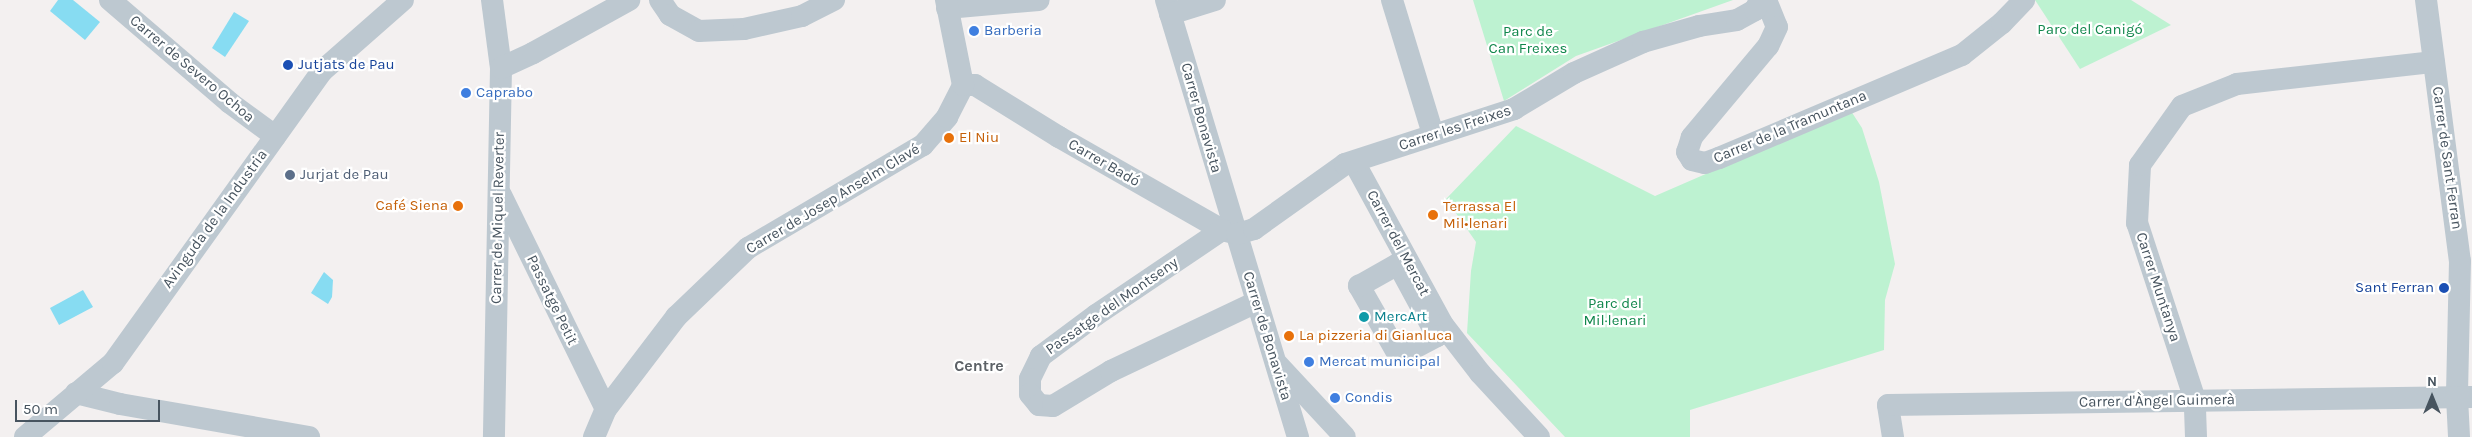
<!DOCTYPE html>
<meta charset="utf-8">
<style>
body{margin:0}
#map{position:relative;width:2472px;height:437px;overflow:hidden;background:#f3f0f0;font-family:Karla,sans-serif}
div>[style]{position:absolute}
.green>*{inset:0;background:#bdf2d1}
.water>*{inset:0;background:#87dcf2}
.minor>*{height:22px;margin:-11px;padding:0 11px;transform-origin:11px;border-radius:11px;background:#bdc8d0}
.dots>*{width:14px;height:14px;translate:-50% -50%;box-sizing:border-box;border:2px solid #fff;border-radius:50%}
span{translate:-50% -50%;white-space:nowrap;text-align:center;line-height:1.15;-webkit-text-stroke:4.5px #fff;paint-order:stroke}
.park-label{font-size:15px;color:#11874c}
.shop-label{font-size:15px;color:#366cbe}
.left{translate:0 -50%;text-align:left}
.transit-label{font-size:15px;color:#164399}
.right{translate:-100% -50%;text-align:right}
.street-label{font-size:15px;color:#47545f}
.food-label{font-size:15px;color:#c56008}
.service-label{font-size:15px;color:#4e5e75}
.culture-label{font-size:15px;color:#0d838f}
.neighbourhood-label{font-size:16px;color:#5c6166;font-weight:700}
.north{position:absolute;left:2407px;top:372px;width:50px;height:50px;-webkit-text-stroke:4px #fff;paint-order:stroke;rotate:0deg;font-size:14px;font-weight:700;line-height:20px;text-align:center;color:#47545f}
.north::after{content:'';display:block;margin:auto;width:18px;height:22px;background:#47545f;clip-path:polygon(50% 0,100% 100%,50% 72%,0 100%)}
.scale{position:absolute;left:15px;top:400px;width:145px;height:22px;box-sizing:border-box;border:2px solid #47545f;border-top:0;padding-left:6px;font-size:15px;line-height:18px;white-space:nowrap;color:#47545f;-webkit-text-stroke:4px #fff;paint-order:stroke}
</style>
<div id="map">
<div class="green">
<div style="clip-path:polygon(1473px 0,1733px 0,1576px 56px,1504px 101px)"></div>
<div style="clip-path:polygon(2035px 0,2131px 0,2171px 25px,2080px 69px)"></div>
<div style="clip-path:polygon(1851px 111px,1862px 128px,1879px 182px,1895px 264px,1885px 300px,1884px 350px,1690px 410px,1690px 437px,1565px 437px,1467px 333px,1471px 271px,1476px 242px,1446px 199px,1516px 126px,1655px 196px)"></div>
</div>
<div class="water">
<div style="clip-path:polygon(58px 0,73px 0,100px 22px,85px 40px,50px 11px)"></div>
<div style="clip-path:polygon(234px 12px,249px 21px,225px 57px,212px 48px)"></div>
<div style="clip-path:polygon(324px 272px,333px 280px,332px 297px,328px 304px,311px 293px)"></div>
<div style="clip-path:polygon(83px 290px,93px 307px,59px 325px,50px 308px)"></div>
</div>
<div class="minor">
<div style="left:110px;top:0;width:158px;rotate:40.6deg"></div>
<div style="left:230px;top:103px;width:56px;rotate:36.3deg"></div>
<div style="left:492px;top:0;width:69px;rotate:82.5deg"></div>
<div style="left:501px;top:68px;width:369px;rotate:91.1deg"></div>
<div style="left:660px;top:0;width:18px;rotate:56deg"></div>
<div style="left:670px;top:15px;width:33px;rotate:29deg"></div>
<div style="left:699px;top:31px;width:45px;rotate:-2.5deg"></div>
<div style="left:744px;top:29px;width:59px;rotate:-12.6deg"></div>
<div style="left:802px;top:16px;width:36px;rotate:-27deg"></div>
<div style="left:1166px;top:0;width:457px;rotate:73.2deg"></div>
<div style="left:1392px;top:0;width:140px;rotate:73deg"></div>
<div style="left:1766px;top:0;width:29px;rotate:68deg"></div>
<div style="left:1777px;top:27px;width:21px;rotate:115deg"></div>
<div style="left:1768px;top:46px;width:119px;rotate:129.9deg"></div>
<div style="left:1692px;top:137px;width:16px;rotate:108deg"></div>
<div style="left:1687px;top:152px;width:9px;rotate:58deg"></div>
<div style="left:1692px;top:160px;width:13px;rotate:13deg"></div>
<div style="left:1705px;top:163px;width:15px;rotate:-20deg"></div>
<div style="left:1719px;top:158px;width:264px;rotate:-23deg"></div>
<div style="left:1962px;top:55px;width:51px;rotate:-38.7deg"></div>
<div style="left:2002px;top:23px;width:32px;rotate:-46deg"></div>
<div style="left:2426px;top:0;width:263px;rotate:82.6deg"></div>
<div style="left:2460px;top:261px;width:136px;rotate:91.3deg"></div>
<div style="left:2457px;top:397px;width:40px;rotate:87.1deg"></div>
<div style="left:947px;top:8px;width:92px;rotate:-5deg"></div>
<div style="left:1170px;top:14px;width:47px;rotate:-17.3deg"></div>
<div style="left:501px;top:68px;width:35px;rotate:-25deg"></div>
<div style="left:533px;top:53px;width:110px;rotate:-28.9deg"></div>
<div style="left:963px;top:85px;width:12px"></div>
<div style="left:975px;top:85px;width:99px;rotate:31.8deg"></div>
<div style="left:1059px;top:137px;width:188px;rotate:29.7deg"></div>
<div style="left:1222px;top:230px;width:12px;rotate:14deg"></div>
<div style="left:1354px;top:162px;width:186px;rotate:61.4deg"></div>
<div style="left:1443px;top:325px;width:61px;rotate:52.4deg"></div>
<div style="left:1480px;top:373px;width:87px;rotate:47.3deg"></div>
<div style="left:501px;top:195px;width:238px;rotate:63.9deg"></div>
<div style="left:1222px;top:230px;width:152px;rotate:146deg"></div>
<div style="left:1096px;top:315px;width:69px;rotate:143.3deg"></div>
<div style="left:1041px;top:356px;width:25px;rotate:116deg"></div>
<div style="left:1030px;top:379px;width:15px;rotate:90deg"></div>
<div style="left:1030px;top:394px;width:14px;rotate:51deg"></div>
<div style="left:1039px;top:405px;width:14px;rotate:4deg"></div>
<div style="left:1053px;top:406px;width:68px;rotate:-31.1deg"></div>
<div style="left:1111px;top:371px;width:161px;rotate:-25.4deg"></div>
<div style="left:1237px;top:234px;width:18px;rotate:-16deg"></div>
<div style="left:1254px;top:229px;width:112px;rotate:-35.5deg"></div>
<div style="left:1345px;top:164px;width:178px;rotate:-18deg"></div>
<div style="left:1514px;top:109px;width:70px;rotate:-31deg"></div>
<div style="left:1574px;top:73px;width:76px;rotate:-24.2deg"></div>
<div style="left:1643px;top:42px;width:58px;rotate:-15.9deg"></div>
<div style="left:1699px;top:26px;width:38px;rotate:-9deg"></div>
<div style="left:1737px;top:20px;width:21px;rotate:-29deg"></div>
<div style="left:1755px;top:10px;width:11px;rotate:-63deg"></div>
<div style="left:1398px;top:264px;width:82px;rotate:61.6deg"></div>
<div style="left:1437px;top:336px;width:43px;rotate:152.2deg"></div>
<div style="left:1399px;top:356px;width:81px;rotate:-119.7deg"></div>
<div style="left:1359px;top:286px;width:45px;rotate:-29.4deg"></div>
<div style="left:1278px;top:365px;width:98px;rotate:47.1deg"></div>
<div style="left:76px;top:393px;width:45px;rotate:14deg"></div>
<div style="left:120px;top:404px;width:192px;rotate:9.9deg"></div>
<div style="left:25px;top:437px;width:115px;rotate:-40.1deg"></div>
<div style="left:113px;top:363px;width:358px;rotate:-54.4deg"></div>
<div style="left:321px;top:72px;width:109px;rotate:-41.3deg"></div>
<div style="left:594px;top:437px;width:30px;rotate:-67deg"></div>
<div style="left:606px;top:409px;width:116px;rotate:-52.7deg"></div>
<div style="left:676px;top:317px;width:100px;rotate:-43.8deg"></div>
<div style="left:748px;top:248px;width:203px;rotate:-30.5deg"></div>
<div style="left:923px;top:145px;width:37px;rotate:-49deg"></div>
<div style="left:947px;top:117px;width:36px;rotate:-63deg"></div>
<div style="left:963px;top:85px;width:87px;rotate:-101.3deg"></div>
<div style="left:1893px;top:437px;width:32px;rotate:-99deg"></div>
<div style="left:1888px;top:405px;width:584px;rotate:-0.78deg"></div>
<div style="left:2196px;top:437px;width:37px;rotate:-92deg"></div>
<div style="left:2195px;top:400px;width:186px;rotate:-108.1deg"></div>
<div style="left:2137px;top:223px;width:58px;rotate:-87deg"></div>
<div style="left:2140px;top:165px;width:72px;rotate:-54.6deg"></div>
<div style="left:2182px;top:106px;width:59px;rotate:-21.8deg"></div>
<div style="left:2237px;top:84px;width:198px;rotate:-6.4deg"></div>
</div>
<div class="dots">
<div style="left:974px;top:31px;background:#3f7fe0"></div>
<div style="left:288px;top:65px;background:#1a4fb4"></div>
<div style="left:466px;top:93px;background:#3f7fe0"></div>
<div style="left:949px;top:138px;background:#e8710a"></div>
<div style="left:290px;top:175px;background:#5c6f8a"></div>
<div style="left:458px;top:206px;background:#e8710a"></div>
<div style="left:1433px;top:215px;background:#e8710a"></div>
<div style="left:2444px;top:288px;background:#1a4fb4"></div>
<div style="left:1364px;top:317px;background:#0f9aa8"></div>
<div style="left:1289px;top:336px;background:#e8710a"></div>
<div style="left:1309px;top:362px;background:#3f7fe0"></div>
<div style="left:1335px;top:398px;background:#3f7fe0"></div>
</div>
<div class="park-label">
<span style="left:2090px;top:30px">Parc del Canigó</span>
<span style="left:1528px;top:40px">Parc de<br>Can Freixes</span>
<span style="left:1615px;top:312px">Parc del<br>Mil·lenari</span>
</div>
<div class="shop-label">
<span class="left" style="left:984px;top:31px">Barberia</span>
<span class="left" style="left:476px;top:93px">Caprabo</span>
<span class="left" style="left:1319px;top:362px">Mercat municipal</span>
<span class="left" style="left:1345px;top:398px">Condis</span>
</div>
<div class="transit-label">
<span class="left" style="left:298px;top:65px">Jutjats de Pau</span>
<span class="right" style="left:2434px;top:288px">Sant Ferran</span>
</div>
<div class="street-label">
<span style="left:192px;top:69px;rotate:40deg">Carrer de Severo Ochoa</span>
<span style="left:1201px;top:118px;rotate:74deg">Carrer Bonavista</span>
<span style="left:1790px;top:127px;rotate:-23deg">Carrer de la Tramuntana</span>
<span style="left:1455px;top:128px;rotate:-18deg">Carrer les Freixes</span>
<span style="left:2447px;top:158px;rotate:82deg">Carrer de Sant Ferran</span>
<span style="left:1104px;top:163px;rotate:30deg">Carrer Badó</span>
<span style="left:833px;top:199px;rotate:-31deg">Carrer de Josep Anselm Clavé</span>
<span style="left:498px;top:218px;rotate:-89deg">Carrer de Miquel Reverter</span>
<span style="left:215px;top:219px;rotate:-54deg">Avinguda de la Industria</span>
<span style="left:1398px;top:243px;rotate:62deg">Carrer del Mercat</span>
<span style="left:2158px;top:287px;rotate:72deg">Carrer Muntanya</span>
<span style="left:552px;top:300px;rotate:64deg">Passatge Petit</span>
<span style="left:1112px;top:306px;rotate:-35deg">Passatge del Montseny</span>
<span style="left:1267px;top:336px;rotate:73deg">Carrer de Bonavista</span>
<span style="left:2157px;top:401px;rotate:-1deg">Carrer d'Àngel Guimerà</span>
</div>
<div class="food-label">
<span class="left" style="left:959px;top:138px">El Niu</span>
<span class="right" style="left:448px;top:206px">Café Siena</span>
<span class="left" style="left:1443px;top:215px">Terrassa El<br>Mil•lenari</span>
<span class="left" style="left:1299px;top:336px">La pizzeria di Gianluca</span>
</div>
<div class="service-label">
<span class="left" style="left:300px;top:175px">Jurjat de Pau</span>
</div>
<div class="culture-label">
<span class="left" style="left:1374px;top:317px">MercArt</span>
</div>
<div class="neighbourhood-label">
<span style="left:979px;top:366px">Centre</span>
</div>
<div class="north">N</div>
<div class="scale">50 m</div>
</div>
